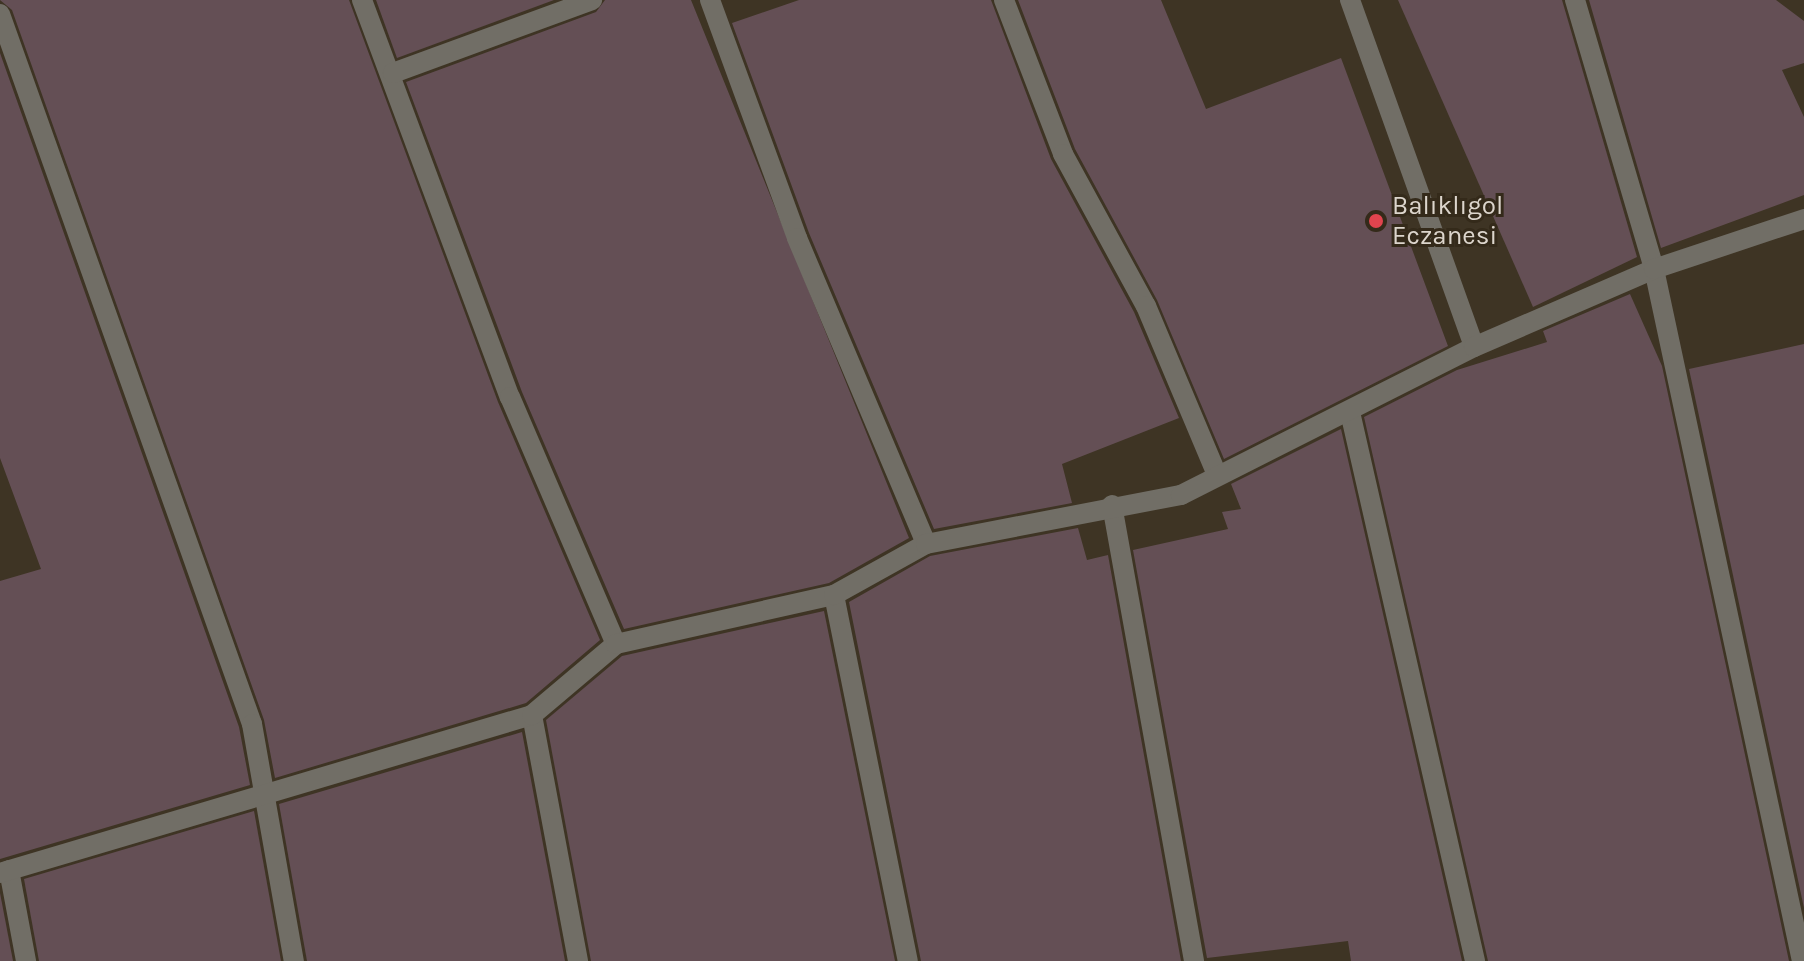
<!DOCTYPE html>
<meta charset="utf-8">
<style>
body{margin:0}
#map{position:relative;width:1804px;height:961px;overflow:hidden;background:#3e3424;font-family:Karla,sans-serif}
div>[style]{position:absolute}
.building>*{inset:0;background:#644f55}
.minor>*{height:20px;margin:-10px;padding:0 10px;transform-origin:10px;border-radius:10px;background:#716e66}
.dots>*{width:22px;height:22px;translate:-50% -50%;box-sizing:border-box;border:4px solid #342a1a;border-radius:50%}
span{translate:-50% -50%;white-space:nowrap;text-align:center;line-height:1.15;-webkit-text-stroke:6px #342a1a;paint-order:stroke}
.poi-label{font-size:26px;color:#dcd5cc}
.left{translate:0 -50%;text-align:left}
</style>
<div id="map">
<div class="building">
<div style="clip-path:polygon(0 0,349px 0,498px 402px,600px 640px,526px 703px,275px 778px,264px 720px,12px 10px)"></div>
<div style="clip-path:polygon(376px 0,554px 0,397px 58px)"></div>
<div style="clip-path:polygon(605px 0,691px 0,909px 538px,829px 583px,624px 629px,522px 392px,406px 82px,596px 12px)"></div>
<div style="clip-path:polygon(799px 0,991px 0,1051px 159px,1134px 312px,1179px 418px,1062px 464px,1072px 503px,934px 529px,809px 233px,732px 23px)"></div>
<div style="clip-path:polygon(1018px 0,1161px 0,1206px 109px,1341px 58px,1448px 346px,1224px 459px,1157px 300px,1075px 149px)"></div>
<div style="clip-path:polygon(1398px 0,1562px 0,1637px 257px,1533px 307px)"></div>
<div style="clip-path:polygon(1589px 0,1776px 0,1804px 21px,1804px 63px,1782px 70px,1804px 117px,1804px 195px,1661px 248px)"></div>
<div style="clip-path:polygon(0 53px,239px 727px,250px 785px,0 859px,0 581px,41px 569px,0 458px)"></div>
<div style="clip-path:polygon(1630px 294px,1662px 366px,1789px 961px,1488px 961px,1364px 417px,1457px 370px,1547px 342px,1543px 331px)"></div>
<div style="clip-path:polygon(1804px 344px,1804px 908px,1689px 369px)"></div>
<div style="clip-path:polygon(1341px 429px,1462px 961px,1351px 961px,1348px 941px,1207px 958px,1133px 550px,1228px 529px,1222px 512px,1241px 509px,1231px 484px)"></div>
<div style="clip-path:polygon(1078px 528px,1087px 560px,1108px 555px,1181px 961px,921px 961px,849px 602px,930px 556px)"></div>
<div style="clip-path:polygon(824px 611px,895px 961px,591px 961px,546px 720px,622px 656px)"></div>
<div style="clip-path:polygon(522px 732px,565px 961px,307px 961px,279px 804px)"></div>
<div style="clip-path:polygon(254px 811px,281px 961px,39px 961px,24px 879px)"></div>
<div style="clip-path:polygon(0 893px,13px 961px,0 961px)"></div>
</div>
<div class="minor">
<div style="left:362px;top:0;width:424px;rotate:69.6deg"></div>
<div style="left:510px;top:397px;width:269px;rotate:66.8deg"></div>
<div style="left:710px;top:0;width:253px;rotate:69.9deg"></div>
<div style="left:797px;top:238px;width:332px;rotate:67.1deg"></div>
<div style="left:1004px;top:0;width:165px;rotate:69deg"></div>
<div style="left:1063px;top:154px;width:173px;rotate:61.4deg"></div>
<div style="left:1146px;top:306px;width:183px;rotate:67.2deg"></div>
<div style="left:1350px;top:0;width:368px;rotate:70.3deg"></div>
<div style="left:1575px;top:0;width:280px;rotate:73.6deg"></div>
<div style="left:1654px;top:269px;width:708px;rotate:77.93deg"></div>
<div style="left:0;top:14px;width:753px;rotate:70.46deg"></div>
<div style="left:252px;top:724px;width:241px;rotate:80deg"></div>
<div style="left:393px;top:73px;width:212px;rotate:-20.1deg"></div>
<div style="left:1350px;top:412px;width:563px;rotate:77.17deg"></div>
<div style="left:1112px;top:505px;width:463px;rotate:79.8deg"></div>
<div style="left:834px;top:595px;width:373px;rotate:78.6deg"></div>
<div style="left:532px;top:715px;width:250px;rotate:79.4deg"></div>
<div style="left:9px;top:870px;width:93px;rotate:79.4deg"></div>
<div style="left:0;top:873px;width:555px;rotate:-16.54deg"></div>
<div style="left:532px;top:715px;width:110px;rotate:-40.2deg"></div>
<div style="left:616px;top:644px;width:223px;rotate:-12.7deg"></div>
<div style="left:834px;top:595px;width:105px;rotate:-29deg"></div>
<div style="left:926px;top:544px;width:260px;rotate:-10.9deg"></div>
<div style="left:1181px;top:495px;width:328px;rotate:-26.8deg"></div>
<div style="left:1474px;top:347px;width:196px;rotate:-23.4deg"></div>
<div style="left:1654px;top:269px;width:158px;rotate:-18.4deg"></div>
</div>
<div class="dots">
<div style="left:1376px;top:221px;background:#e0444e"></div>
</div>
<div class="poi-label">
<span class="left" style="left:1392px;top:221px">Balıklıgol<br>Eczanesi</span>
</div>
</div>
